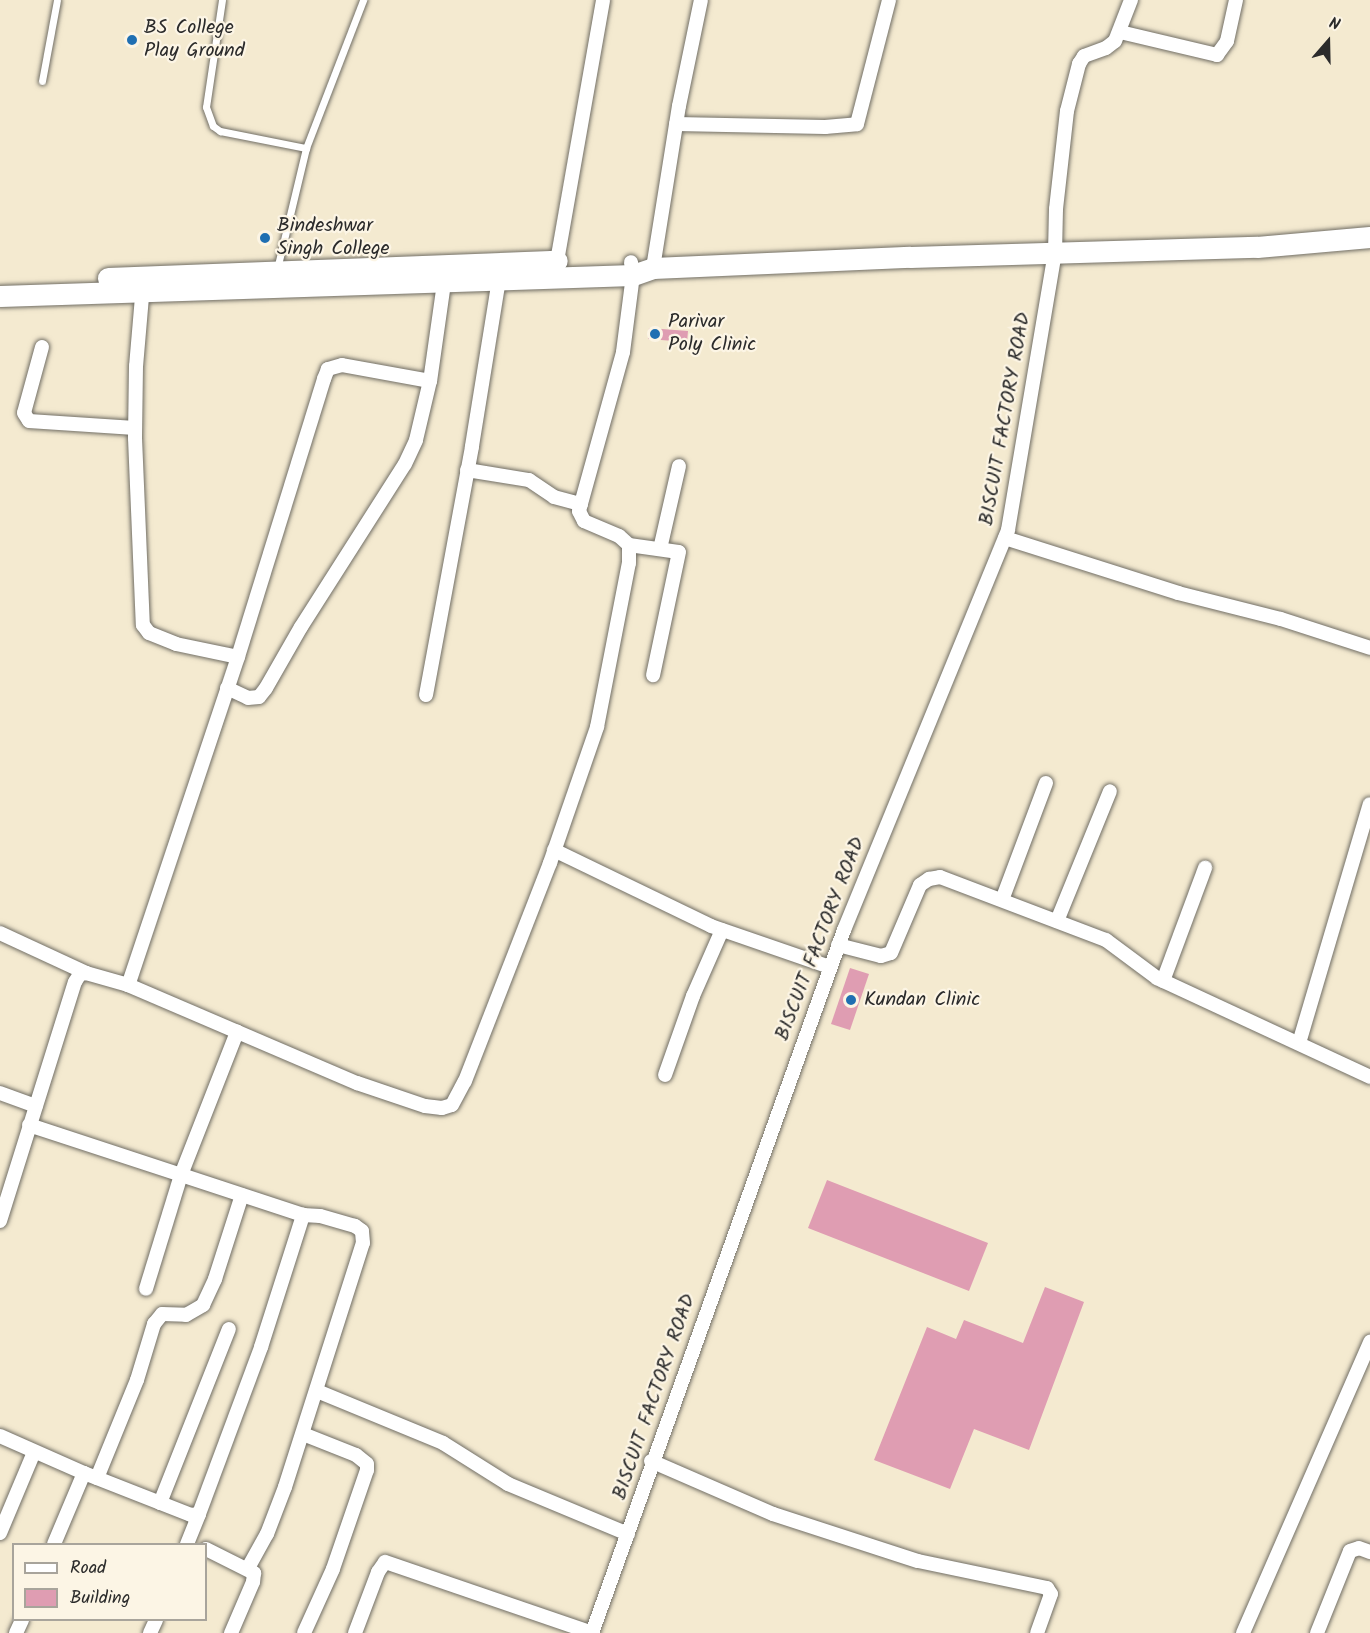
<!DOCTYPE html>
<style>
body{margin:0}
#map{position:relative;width:1370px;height:1633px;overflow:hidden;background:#f4ead0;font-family:Kalam,sans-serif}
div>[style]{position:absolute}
.building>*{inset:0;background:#df9db2}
.roads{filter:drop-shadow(0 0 2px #716e65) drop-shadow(0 0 2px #716e65)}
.lane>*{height:7px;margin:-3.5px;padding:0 3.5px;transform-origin:3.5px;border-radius:3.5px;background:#fff}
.street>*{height:14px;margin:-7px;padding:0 7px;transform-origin:7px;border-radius:7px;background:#fff}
.primary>*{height:21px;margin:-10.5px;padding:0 10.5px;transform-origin:10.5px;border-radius:10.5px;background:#fff}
.dots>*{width:16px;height:16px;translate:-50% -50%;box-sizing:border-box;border:3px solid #fcf5e5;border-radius:50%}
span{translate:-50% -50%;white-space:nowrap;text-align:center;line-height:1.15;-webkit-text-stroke:4.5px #fcf5e5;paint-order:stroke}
.poi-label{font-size:20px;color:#2b2b2b}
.left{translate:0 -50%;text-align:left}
.street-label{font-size:20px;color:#2b2b2b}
.legend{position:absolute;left:12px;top:1543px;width:195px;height:78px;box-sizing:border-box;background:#fcf5e5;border:2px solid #a8a49b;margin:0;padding:8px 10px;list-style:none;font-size:18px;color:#2b2b2b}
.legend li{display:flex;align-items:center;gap:12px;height:30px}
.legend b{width:30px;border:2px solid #a8a49b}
.north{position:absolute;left:1298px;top:12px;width:60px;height:60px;-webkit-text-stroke:4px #fcf5e5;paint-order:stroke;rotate:20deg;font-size:16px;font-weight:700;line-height:24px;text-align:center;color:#2b2b2b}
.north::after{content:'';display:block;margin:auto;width:21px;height:27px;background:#2b2b2b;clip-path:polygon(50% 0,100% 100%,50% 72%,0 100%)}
</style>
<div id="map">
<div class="building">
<div style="clip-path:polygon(649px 328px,688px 331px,687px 342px,648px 339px)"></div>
<div style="clip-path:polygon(850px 968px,869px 974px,850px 1030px,831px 1024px)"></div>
<div style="clip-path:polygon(827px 1180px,988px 1243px,969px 1291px,808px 1228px)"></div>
<div style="clip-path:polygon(1045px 1287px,1084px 1302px,1029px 1450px,974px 1429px,950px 1489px,874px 1460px,927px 1327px,956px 1339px,964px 1320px,1023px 1343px)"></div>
</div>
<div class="roads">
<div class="lane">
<div style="left:222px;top:0;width:108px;rotate:98.5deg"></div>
<div style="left:206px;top:107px;width:20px;rotate:70deg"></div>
<div style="left:213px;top:126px;width:9px;rotate:36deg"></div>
<div style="left:220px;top:131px;width:88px;rotate:11.2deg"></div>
<div style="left:42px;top:81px;width:82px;rotate:-79.5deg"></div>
<div style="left:277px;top:269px;width:124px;rotate:-76.5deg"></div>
<div style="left:306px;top:148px;width:159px;rotate:-68.9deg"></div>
</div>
<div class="street">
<div style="left:1120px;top:32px;width:100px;rotate:13.3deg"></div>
<div style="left:1217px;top:55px;width:17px;rotate:-54deg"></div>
<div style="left:1227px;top:41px;width:42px;rotate:-77.6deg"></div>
<div style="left:676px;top:124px;width:149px;rotate:1.2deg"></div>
<div style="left:825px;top:127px;width:32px;rotate:-5deg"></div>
<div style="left:857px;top:124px;width:128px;rotate:-75.5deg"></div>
<div style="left:556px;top:267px;width:271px;rotate:-80deg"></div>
<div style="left:653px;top:268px;width:164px;rotate:-80.9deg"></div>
<div style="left:679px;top:106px;width:108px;rotate:-78.3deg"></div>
<div style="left:445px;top:276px;width:106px;rotate:98.1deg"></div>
<div style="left:430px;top:381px;width:89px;rotate:-169.7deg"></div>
<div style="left:342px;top:365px;width:15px;rotate:164deg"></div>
<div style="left:328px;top:369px;width:11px;rotate:112deg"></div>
<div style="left:324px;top:379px;width:291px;rotate:107.2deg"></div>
<div style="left:238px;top:657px;width:346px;rotate:108.5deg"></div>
<div style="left:128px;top:985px;width:249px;rotate:23.2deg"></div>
<div style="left:357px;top:1083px;width:72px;rotate:18.7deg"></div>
<div style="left:425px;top:1106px;width:17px;rotate:7deg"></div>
<div style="left:442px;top:1108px;width:10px;rotate:-17deg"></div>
<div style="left:452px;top:1105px;width:27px;rotate:-62deg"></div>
<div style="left:465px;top:1081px;width:234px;rotate:-68.7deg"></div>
<div style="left:550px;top:863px;width:144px;rotate:-70.9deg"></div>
<div style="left:597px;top:727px;width:167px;rotate:-79deg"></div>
<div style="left:629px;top:563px;width:18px;rotate:-90deg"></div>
<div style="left:629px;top:545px;width:13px;rotate:-138deg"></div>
<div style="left:619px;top:536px;width:38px;rotate:-157deg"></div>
<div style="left:584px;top:521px;width:11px;rotate:-117deg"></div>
<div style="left:579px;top:511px;width:165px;rotate:-74.5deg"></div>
<div style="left:623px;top:352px;width:78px;rotate:-82.6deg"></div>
<div style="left:633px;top:275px;width:13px;rotate:-99deg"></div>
<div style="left:143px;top:285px;width:81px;rotate:94.9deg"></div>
<div style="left:136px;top:366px;width:72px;rotate:90.8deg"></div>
<div style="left:135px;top:438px;width:187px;rotate:87.6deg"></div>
<div style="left:143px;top:625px;width:10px;rotate:53deg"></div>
<div style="left:149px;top:633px;width:29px;rotate:22deg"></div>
<div style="left:176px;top:644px;width:63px;rotate:11.8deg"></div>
<div style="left:42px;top:347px;width:68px;rotate:105.3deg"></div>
<div style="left:24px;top:413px;width:9px;rotate:58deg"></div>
<div style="left:29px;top:421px;width:106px;rotate:3.8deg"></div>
<div style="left:467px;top:470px;width:63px;rotate:9.2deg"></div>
<div style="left:529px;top:480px;width:30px;rotate:34deg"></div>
<div style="left:554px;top:497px;width:28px;rotate:15deg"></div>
<div style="left:1005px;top:538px;width:182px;rotate:17.6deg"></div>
<div style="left:1178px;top:593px;width:106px;rotate:14.2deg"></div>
<div style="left:1281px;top:619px;width:94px;rotate:18deg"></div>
<div style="left:629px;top:545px;width:50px;rotate:8deg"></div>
<div style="left:679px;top:552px;width:126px;rotate:101.9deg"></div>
<div style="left:660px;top:549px;width:85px;rotate:-77.1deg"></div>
<div style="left:227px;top:688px;width:23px;rotate:25deg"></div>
<div style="left:248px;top:698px;width:11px;rotate:-5deg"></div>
<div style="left:259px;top:697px;width:11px;rotate:-52deg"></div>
<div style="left:266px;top:688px;width:70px;rotate:-60.2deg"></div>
<div style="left:301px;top:627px;width:193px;rotate:-57.5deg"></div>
<div style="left:405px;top:464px;width:26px;rotate:-65deg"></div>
<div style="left:416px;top:440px;width:61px;rotate:-76.7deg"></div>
<div style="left:426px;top:695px;width:253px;rotate:-79.5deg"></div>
<div style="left:472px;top:446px;width:174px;rotate:-80.8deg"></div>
<div style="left:554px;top:850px;width:174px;rotate:25.8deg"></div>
<div style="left:711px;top:926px;width:126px;rotate:19deg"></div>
<div style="left:1002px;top:900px;width:125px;rotate:-69.4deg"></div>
<div style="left:1057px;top:921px;width:140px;rotate:-67.8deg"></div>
<div style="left:0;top:933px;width:95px;rotate:24.9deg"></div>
<div style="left:838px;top:945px;width:44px;rotate:14.3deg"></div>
<div style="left:881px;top:956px;width:10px;rotate:-17deg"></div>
<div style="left:891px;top:953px;width:74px;rotate:-66.9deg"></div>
<div style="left:920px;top:885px;width:11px;rotate:-34deg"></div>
<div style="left:929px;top:879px;width:11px;rotate:-10deg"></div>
<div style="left:940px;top:877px;width:178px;rotate:20.8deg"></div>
<div style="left:1106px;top:940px;width:64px;rotate:36.7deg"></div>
<div style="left:1157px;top:978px;width:235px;rotate:24.9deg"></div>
<div style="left:1163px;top:981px;width:121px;rotate:-69.6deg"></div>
<div style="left:1299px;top:1043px;width:249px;rotate:-73.5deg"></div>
<div style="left:665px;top:1075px;width:84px;rotate:-70.5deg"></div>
<div style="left:693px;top:996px;width:72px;rotate:-66.3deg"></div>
<div style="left:0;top:1093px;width:38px;rotate:20deg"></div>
<div style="left:29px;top:1125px;width:160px;rotate:18.2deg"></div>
<div style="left:181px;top:1175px;width:119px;rotate:107.1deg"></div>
<div style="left:0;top:1221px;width:250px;rotate:-72.6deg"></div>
<div style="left:75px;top:982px;width:9px;rotate:-58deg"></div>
<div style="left:80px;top:974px;width:6px;rotate:-9deg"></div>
<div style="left:86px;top:973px;width:44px;rotate:15.9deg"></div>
<div style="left:317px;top:1391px;width:136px;rotate:22.4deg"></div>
<div style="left:443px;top:1443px;width:77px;rotate:32.2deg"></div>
<div style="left:508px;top:1484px;width:130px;rotate:22.6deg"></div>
<div style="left:303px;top:1434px;width:57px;rotate:21.6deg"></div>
<div style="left:356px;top:1455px;width:14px;rotate:39deg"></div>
<div style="left:367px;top:1464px;width:6px;rotate:90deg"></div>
<div style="left:367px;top:1470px;width:105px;rotate:109deg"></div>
<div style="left:333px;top:1569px;width:70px;rotate:114.4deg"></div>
<div style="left:0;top:1436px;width:92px;rotate:23.8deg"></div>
<div style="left:84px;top:1473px;width:115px;rotate:21.4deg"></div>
<div style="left:191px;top:1515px;width:8px;rotate:-7deg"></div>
<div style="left:199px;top:1514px;width:178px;rotate:-69.6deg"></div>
<div style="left:261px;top:1347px;width:139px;rotate:-72.3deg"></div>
<div style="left:303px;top:1215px;width:128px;rotate:-161.8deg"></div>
<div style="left:181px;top:1175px;width:154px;rotate:-68.6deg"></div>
<div style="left:651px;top:1461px;width:133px;rotate:23.5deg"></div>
<div style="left:773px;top:1514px;width:152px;rotate:18deg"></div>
<div style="left:918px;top:1561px;width:132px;rotate:11.8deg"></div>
<div style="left:1047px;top:1588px;width:7px;rotate:56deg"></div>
<div style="left:1051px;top:1594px;width:41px;rotate:109.7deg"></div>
<div style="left:97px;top:1478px;width:106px;rotate:-67.8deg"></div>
<div style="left:137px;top:1380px;width:59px;rotate:-73.1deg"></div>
<div style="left:154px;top:1324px;width:13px;rotate:-51deg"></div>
<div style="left:162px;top:1314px;width:24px;rotate:2deg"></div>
<div style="left:186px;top:1315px;width:20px;rotate:-30deg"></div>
<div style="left:203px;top:1305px;width:29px;rotate:-65deg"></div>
<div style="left:215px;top:1279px;width:88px;rotate:-72.2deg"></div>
<div style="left:160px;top:1503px;width:187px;rotate:-68.4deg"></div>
<div style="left:0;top:1533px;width:88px;rotate:-67.2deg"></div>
<div style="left:54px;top:1544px;width:77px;rotate:-67.1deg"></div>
<div style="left:187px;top:1544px;width:32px;rotate:-68deg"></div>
<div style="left:206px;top:1549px;width:54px;rotate:26.6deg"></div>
<div style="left:254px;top:1573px;width:9px;rotate:96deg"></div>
<div style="left:253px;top:1582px;width:56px;rotate:113.3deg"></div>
<div style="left:248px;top:1568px;width:39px;rotate:-61deg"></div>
<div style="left:267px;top:1534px;width:50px;rotate:-69deg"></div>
<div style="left:285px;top:1487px;width:256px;rotate:-72.3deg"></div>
<div style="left:363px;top:1243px;width:12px;rotate:-95deg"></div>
<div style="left:362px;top:1231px;width:9px;rotate:-144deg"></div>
<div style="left:355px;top:1226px;width:36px;rotate:-164deg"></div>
<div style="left:320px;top:1216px;width:17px;rotate:-177deg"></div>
<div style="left:16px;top:1633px;width:14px;rotate:-65deg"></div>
<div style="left:150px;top:1633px;width:14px;rotate:-65deg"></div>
<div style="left:355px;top:1633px;width:65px;rotate:-69.3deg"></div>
<div style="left:378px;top:1572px;width:12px;rotate:-55deg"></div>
<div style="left:385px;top:1562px;width:219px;rotate:18.9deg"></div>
<div style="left:592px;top:1633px;width:747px;rotate:-70.28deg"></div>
<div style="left:844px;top:930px;width:432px;rotate:-67.7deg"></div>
<div style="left:1008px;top:530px;width:281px;rotate:-80.4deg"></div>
<div style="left:1055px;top:253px;width:44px;rotate:-88.7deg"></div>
<div style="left:1056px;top:209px;width:99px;rotate:-83.6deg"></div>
<div style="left:1067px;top:111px;width:49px;rotate:-75.7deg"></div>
<div style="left:1079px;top:64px;width:9px;rotate:-58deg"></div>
<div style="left:1084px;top:56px;width:23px;rotate:-20deg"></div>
<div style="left:1106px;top:48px;width:11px;rotate:-38deg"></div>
<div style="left:1115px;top:41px;width:44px;rotate:-68.7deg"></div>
<div style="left:1243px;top:1633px;width:318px;rotate:-66.4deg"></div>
<div style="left:1317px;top:1633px;width:88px;rotate:-68.1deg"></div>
<div style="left:1350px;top:1551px;width:9px;rotate:-18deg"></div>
<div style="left:1359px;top:1548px;width:12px;rotate:20deg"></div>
</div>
<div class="primary">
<div style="left:108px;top:278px;width:449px;rotate:-2.2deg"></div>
<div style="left:0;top:296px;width:633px;rotate:-1.9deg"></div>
<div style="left:633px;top:275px;width:21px;rotate:-19deg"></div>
<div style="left:653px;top:268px;width:257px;rotate:-2.5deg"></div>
<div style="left:910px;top:257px;width:347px;rotate:-1.7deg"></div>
<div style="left:1257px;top:247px;width:113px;rotate:-5.1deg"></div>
</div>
</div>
<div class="dots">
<div style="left:132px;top:40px;background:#1f6fb2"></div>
<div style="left:265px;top:238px;background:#1f6fb2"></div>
<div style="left:655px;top:334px;background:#1f6fb2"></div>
<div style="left:851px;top:1000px;background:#1f6fb2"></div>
</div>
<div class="poi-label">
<span class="left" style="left:144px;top:40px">BS College<br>Play Ground</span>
<span class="left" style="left:277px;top:238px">Bindeshwar<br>Singh College</span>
<span class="left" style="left:668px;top:334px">Parivar<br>Poly Clinic</span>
<span class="left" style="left:864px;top:1000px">Kundan Clinic</span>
</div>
<div class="street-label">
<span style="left:1006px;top:419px;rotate:-80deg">BISCUIT FACTORY ROAD</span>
<span style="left:821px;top:939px;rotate:-69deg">BISCUIT FACTORY ROAD</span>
<span style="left:655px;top:1397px;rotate:-71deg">BISCUIT FACTORY ROAD</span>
</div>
<ul class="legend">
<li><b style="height:8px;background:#fff"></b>Road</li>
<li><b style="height:16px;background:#df9db2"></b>Building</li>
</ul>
<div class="north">N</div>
</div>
